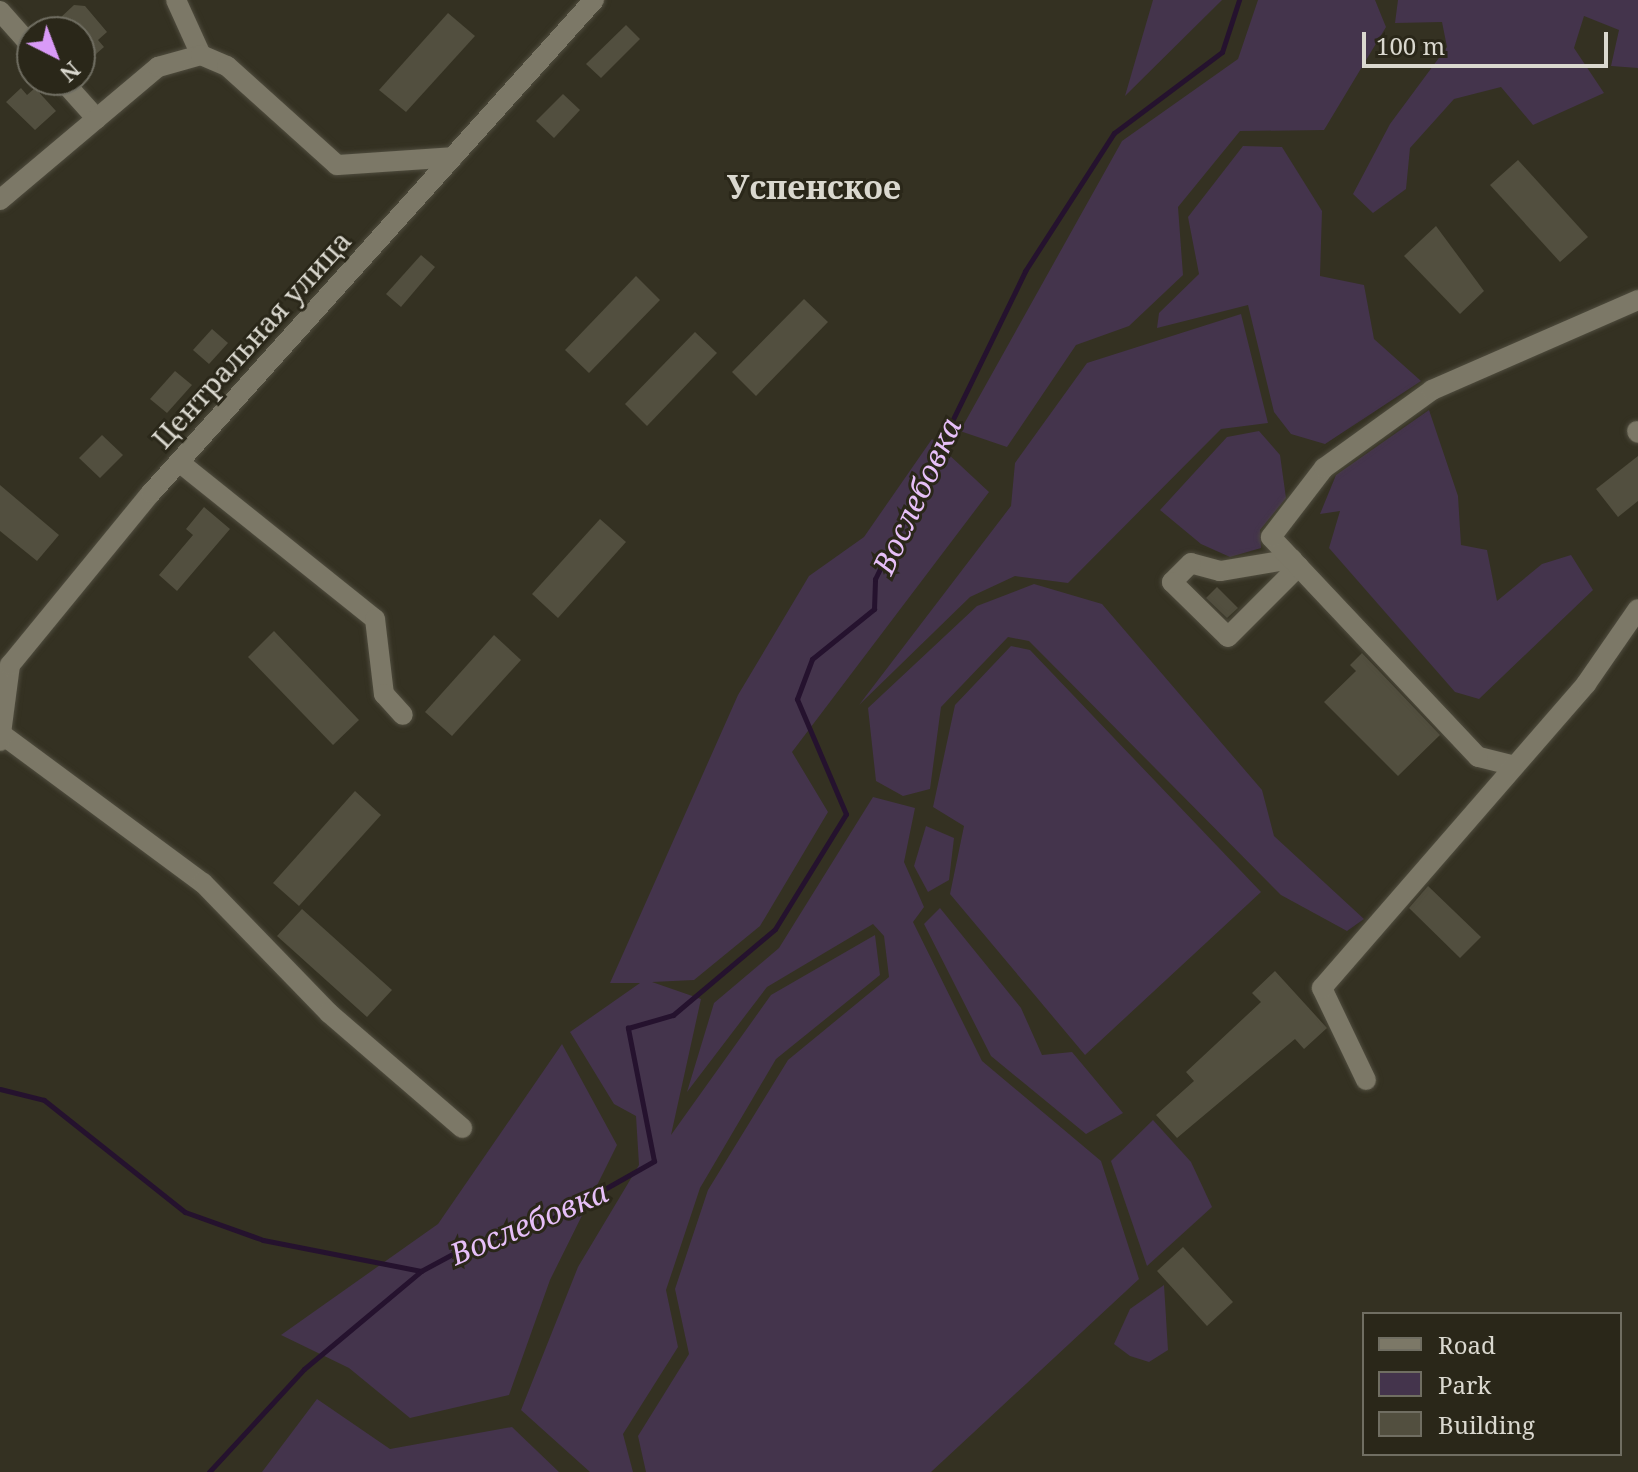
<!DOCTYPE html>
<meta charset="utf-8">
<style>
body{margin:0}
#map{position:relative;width:1638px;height:1472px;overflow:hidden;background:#343122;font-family:"Noto Serif",serif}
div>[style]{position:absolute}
.green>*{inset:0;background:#44344c}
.stream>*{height:5px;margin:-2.5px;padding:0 2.5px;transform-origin:2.5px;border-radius:2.5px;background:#25122e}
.building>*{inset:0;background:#524f3f}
.roads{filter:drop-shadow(0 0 2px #4f4c3e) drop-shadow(0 0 2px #4f4c3e)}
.minor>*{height:20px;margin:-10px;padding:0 10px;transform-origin:10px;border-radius:10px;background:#7c7867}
span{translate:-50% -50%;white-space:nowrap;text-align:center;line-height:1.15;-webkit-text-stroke:6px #2a2719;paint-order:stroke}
.street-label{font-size:28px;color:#dad8cf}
.water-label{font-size:30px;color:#e6bff8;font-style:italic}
.quarter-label{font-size:32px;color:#dad8cf;font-weight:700}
.legend{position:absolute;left:1362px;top:1312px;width:260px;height:144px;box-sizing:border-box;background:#2a2719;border:2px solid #706e62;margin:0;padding:10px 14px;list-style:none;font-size:24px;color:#dad8cf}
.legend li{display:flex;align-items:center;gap:16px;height:40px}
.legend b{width:40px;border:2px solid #706e62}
.north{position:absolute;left:16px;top:16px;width:80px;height:80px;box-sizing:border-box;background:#2a2719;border:2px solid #706e62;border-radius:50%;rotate:138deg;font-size:22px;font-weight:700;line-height:32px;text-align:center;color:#dad8cf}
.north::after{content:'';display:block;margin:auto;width:28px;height:36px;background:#d99af7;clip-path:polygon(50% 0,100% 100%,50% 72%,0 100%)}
.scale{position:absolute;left:1362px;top:32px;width:246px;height:36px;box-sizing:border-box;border:4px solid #dad8cf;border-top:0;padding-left:10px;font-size:24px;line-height:28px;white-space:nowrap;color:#dad8cf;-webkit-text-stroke:6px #2a2719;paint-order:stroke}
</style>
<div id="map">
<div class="green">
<div style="clip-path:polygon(1153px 0,1222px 0,1125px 96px)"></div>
<div style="clip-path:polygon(1258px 0,1375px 0,1386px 27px,1324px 130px,1240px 131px,1178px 207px,1183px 275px,1129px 326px,1076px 345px,1007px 447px,960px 431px,1122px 141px,1238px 59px)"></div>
<div style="clip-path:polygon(1398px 0,1638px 0,1638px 68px,1611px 66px,1619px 30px,1584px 16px,1574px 48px,1604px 93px,1533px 125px,1501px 87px,1454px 99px,1410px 148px,1406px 189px,1373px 213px,1353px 194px,1390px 124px,1447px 47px,1442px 22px,1395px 23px)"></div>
<div style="clip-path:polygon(1243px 146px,1282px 147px,1322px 211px,1320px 276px,1364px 285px,1374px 339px,1421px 381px,1325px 444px,1291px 434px,1274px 412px,1248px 305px,1157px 328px,1159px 313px,1199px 274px,1188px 217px)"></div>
<div style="clip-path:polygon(1241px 314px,1268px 423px,1221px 429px,1068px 583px,1015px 576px,970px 597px,859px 705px,1011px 506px,1015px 463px,1087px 363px)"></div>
<div style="clip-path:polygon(1429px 410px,1458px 496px,1461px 545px,1487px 550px,1497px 601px,1542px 564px,1571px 555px,1593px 590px,1479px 699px,1455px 692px,1329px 548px,1340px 511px,1320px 514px,1336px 475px)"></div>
<div style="clip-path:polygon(1259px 431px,1280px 455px,1286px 498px,1260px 530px,1261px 548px,1230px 557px,1201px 544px,1160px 510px,1227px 437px)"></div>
<div style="clip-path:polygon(932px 439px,989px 492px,792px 752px,828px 812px,760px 926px,694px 980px,652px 982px,701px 999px,671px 1135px,771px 995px,875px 935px,880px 975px,776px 1059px,700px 1188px,666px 1290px,678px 1347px,623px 1434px,633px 1472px,590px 1472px,521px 1410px,578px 1267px,639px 1165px,636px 1116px,614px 1104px,570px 1032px,640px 983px,610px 983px,738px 695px,809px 576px,864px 537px)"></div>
<div style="clip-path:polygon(1034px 584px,1102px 604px,1262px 790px,1274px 836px,1364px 919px,1347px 931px,1281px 895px,1029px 641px,1008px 637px,941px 707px,930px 789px,903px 796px,876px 781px,868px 708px,977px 606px)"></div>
<div style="clip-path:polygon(1011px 646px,1030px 650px,1261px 892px,1085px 1055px,950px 894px,964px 826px,933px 807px,955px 705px)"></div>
<div style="clip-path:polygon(873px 797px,915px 808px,904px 862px,924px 907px,913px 922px,982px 1061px,1101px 1161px,1139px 1279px,931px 1472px,646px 1472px,638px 1436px,689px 1354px,675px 1289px,708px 1190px,788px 1060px,889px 977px,884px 936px,873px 924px,767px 987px,687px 1092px,714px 1003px,779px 948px)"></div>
<div style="clip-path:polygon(926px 826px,954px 838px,949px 880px,928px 892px,914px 866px)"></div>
<div style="clip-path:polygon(940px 908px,1021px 1008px,1042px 1055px,1072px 1052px,1123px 1113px,1086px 1134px,991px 1056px,924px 924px)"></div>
<div style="clip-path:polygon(562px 1044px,617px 1145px,550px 1280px,509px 1395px,410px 1418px,349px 1368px,281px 1335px,438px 1224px)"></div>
<div style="clip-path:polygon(1153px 1120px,1191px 1162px,1212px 1207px,1147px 1266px,1111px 1161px)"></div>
<div style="clip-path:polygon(1164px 1285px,1168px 1350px,1149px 1362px,1130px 1356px,1114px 1344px,1130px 1309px)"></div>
<div style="clip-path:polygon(317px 1399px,390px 1449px,512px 1427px,559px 1472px,262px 1472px)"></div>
</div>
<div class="stream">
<div style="left:0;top:1089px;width:45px;rotate:14deg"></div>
<div style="left:44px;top:1100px;width:180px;rotate:38.5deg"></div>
<div style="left:185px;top:1212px;width:83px;rotate:19.7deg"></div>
<div style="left:263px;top:1240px;width:161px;rotate:11.1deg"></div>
<div style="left:209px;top:1472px;width:140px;rotate:-47.3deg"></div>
<div style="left:304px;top:1369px;width:153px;rotate:-39.9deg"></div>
<div style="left:421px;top:1271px;width:59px;rotate:-28.3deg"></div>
<div style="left:473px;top:1243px;width:70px;rotate:-14.8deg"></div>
<div style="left:541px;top:1225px;width:130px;rotate:-29.5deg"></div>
<div style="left:654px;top:1161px;width:136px;rotate:-101.1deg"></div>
<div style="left:628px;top:1028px;width:47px;rotate:-16.1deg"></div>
<div style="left:673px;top:1015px;width:133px;rotate:-40.1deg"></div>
<div style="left:775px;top:929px;width:135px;rotate:-58.3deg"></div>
<div style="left:846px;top:814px;width:125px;rotate:-113.1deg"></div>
<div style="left:797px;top:699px;width:43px;rotate:-69.4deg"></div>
<div style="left:812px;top:659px;width:80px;rotate:-38.9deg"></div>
<div style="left:874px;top:609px;width:30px;rotate:-88deg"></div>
<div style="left:875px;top:579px;width:343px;rotate:-64deg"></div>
<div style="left:1025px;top:271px;width:164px;rotate:-57.2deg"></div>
<div style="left:1114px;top:133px;width:135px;rotate:-36.9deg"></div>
<div style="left:1222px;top:52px;width:55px;rotate:-71.9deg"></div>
</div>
<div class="building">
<div style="clip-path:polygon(74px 5px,85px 6px,107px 32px,98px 40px,104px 47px,80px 68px,80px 32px,45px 32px)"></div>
<div style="clip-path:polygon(448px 13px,475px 36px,406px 112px,379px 90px)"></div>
<div style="clip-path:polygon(626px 25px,640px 39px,601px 78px,586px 64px)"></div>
<div style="clip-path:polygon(21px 88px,27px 95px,35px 88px,56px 111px,35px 130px,6px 102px)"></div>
<div style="clip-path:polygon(563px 94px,580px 110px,554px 138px,536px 121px)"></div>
<div style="clip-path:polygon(1518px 160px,1588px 237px,1560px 262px,1490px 185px)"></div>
<div style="clip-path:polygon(1436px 226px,1484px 291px,1460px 314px,1404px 256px)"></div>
<div style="clip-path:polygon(421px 255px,435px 267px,401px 307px,386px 294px)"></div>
<div style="clip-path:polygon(636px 276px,660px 300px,589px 373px,565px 350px)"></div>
<div style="clip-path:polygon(804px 299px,828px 322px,756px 396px,732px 372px)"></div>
<div style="clip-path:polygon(212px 329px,228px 343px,209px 364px,193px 350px)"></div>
<div style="clip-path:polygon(695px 332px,717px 353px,647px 426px,625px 404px)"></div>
<div style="clip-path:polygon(175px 371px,192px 385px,167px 413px,150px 399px)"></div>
<div style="clip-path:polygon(102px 435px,123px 455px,100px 478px,79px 458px)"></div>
<div style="clip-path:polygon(1638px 456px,1638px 501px,1618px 517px,1596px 489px)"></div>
<div style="clip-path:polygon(0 485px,59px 535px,37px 561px,0 531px)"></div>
<div style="clip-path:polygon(204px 507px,230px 529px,177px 591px,159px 575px,193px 535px,186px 529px)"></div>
<div style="clip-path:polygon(600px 519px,626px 542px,558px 618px,532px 594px)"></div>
<div style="clip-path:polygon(1217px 587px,1238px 608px,1227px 618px,1206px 598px)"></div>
<div style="clip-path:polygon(274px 631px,359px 720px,333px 745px,248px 657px)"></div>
<div style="clip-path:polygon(494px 635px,521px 660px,452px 736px,425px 712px)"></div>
<div style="clip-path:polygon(1362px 653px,1440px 735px,1398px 776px,1324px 702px,1356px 671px,1350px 665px)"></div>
<div style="clip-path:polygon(355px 791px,381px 815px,299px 906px,273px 883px)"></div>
<div style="clip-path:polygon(1428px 886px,1481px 937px,1460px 958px,1409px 908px)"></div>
<div style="clip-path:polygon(302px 909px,392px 990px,367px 1017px,277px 936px)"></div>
<div style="clip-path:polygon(1275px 971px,1327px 1028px,1304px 1049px,1295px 1039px,1177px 1138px,1156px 1115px,1194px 1081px,1186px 1072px,1261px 1002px,1252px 993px)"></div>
<div style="clip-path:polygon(1183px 1247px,1233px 1302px,1207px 1326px,1157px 1271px)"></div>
</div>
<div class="roads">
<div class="minor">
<div style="left:176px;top:0;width:60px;rotate:65.6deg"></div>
<div style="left:0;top:11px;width:48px;rotate:48.4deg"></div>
<div style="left:62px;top:80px;width:52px;rotate:48.1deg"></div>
<div style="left:0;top:200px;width:207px;rotate:-40.1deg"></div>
<div style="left:158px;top:67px;width:45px;rotate:-15.6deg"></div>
<div style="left:201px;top:55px;width:28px;rotate:23deg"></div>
<div style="left:227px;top:66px;width:148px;rotate:42deg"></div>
<div style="left:337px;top:165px;width:116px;rotate:-3.9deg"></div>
<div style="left:1637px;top:431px;width:2px;rotate:63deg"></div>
<div style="left:179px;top:462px;width:251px;rotate:38.7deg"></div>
<div style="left:375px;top:619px;width:76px;rotate:83.2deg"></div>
<div style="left:384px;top:694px;width:28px;rotate:48deg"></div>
<div style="left:1292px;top:559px;width:73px;rotate:170.5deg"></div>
<div style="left:1220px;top:571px;width:30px;rotate:-165deg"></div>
<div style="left:1191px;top:563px;width:27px;rotate:135deg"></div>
<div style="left:1172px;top:582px;width:78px;rotate:44.5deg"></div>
<div style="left:1228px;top:637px;width:100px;rotate:-45deg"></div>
<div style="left:0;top:733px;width:252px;rotate:36.5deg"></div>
<div style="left:203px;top:883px;width:181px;rotate:45.9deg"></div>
<div style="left:329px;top:1013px;width:176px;rotate:40.8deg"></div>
<div style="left:0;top:741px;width:77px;rotate:-82.5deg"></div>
<div style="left:10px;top:665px;width:222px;rotate:-50.7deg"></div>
<div style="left:151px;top:493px;width:663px;rotate:-48.06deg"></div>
<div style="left:1511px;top:765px;width:34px;rotate:-166deg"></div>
<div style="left:1478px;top:757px;width:302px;rotate:-133.3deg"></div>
<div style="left:1271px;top:537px;width:87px;rotate:-52.5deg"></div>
<div style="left:1324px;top:468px;width:133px;rotate:-35.8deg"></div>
<div style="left:1432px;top:390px;width:225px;rotate:-23.6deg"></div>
<div style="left:1366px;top:1080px;width:102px;rotate:-115.6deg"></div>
<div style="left:1322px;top:988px;width:403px;rotate:-49deg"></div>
<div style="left:1586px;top:684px;width:91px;rotate:-55.3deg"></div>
</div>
</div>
<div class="street-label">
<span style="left:251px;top:339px;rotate:-48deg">Центральная улица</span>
</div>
<div class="water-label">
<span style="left:917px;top:496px;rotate:-65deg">Вослебовка</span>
<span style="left:529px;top:1223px;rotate:-23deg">Вослебовка</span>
</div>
<div class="quarter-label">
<span style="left:814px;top:187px">Успенское</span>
</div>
<ul class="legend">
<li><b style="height:10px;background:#7c7867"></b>Road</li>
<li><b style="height:22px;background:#44344c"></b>Park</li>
<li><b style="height:22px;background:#524f3f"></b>Building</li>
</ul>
<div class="north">N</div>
<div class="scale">100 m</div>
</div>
